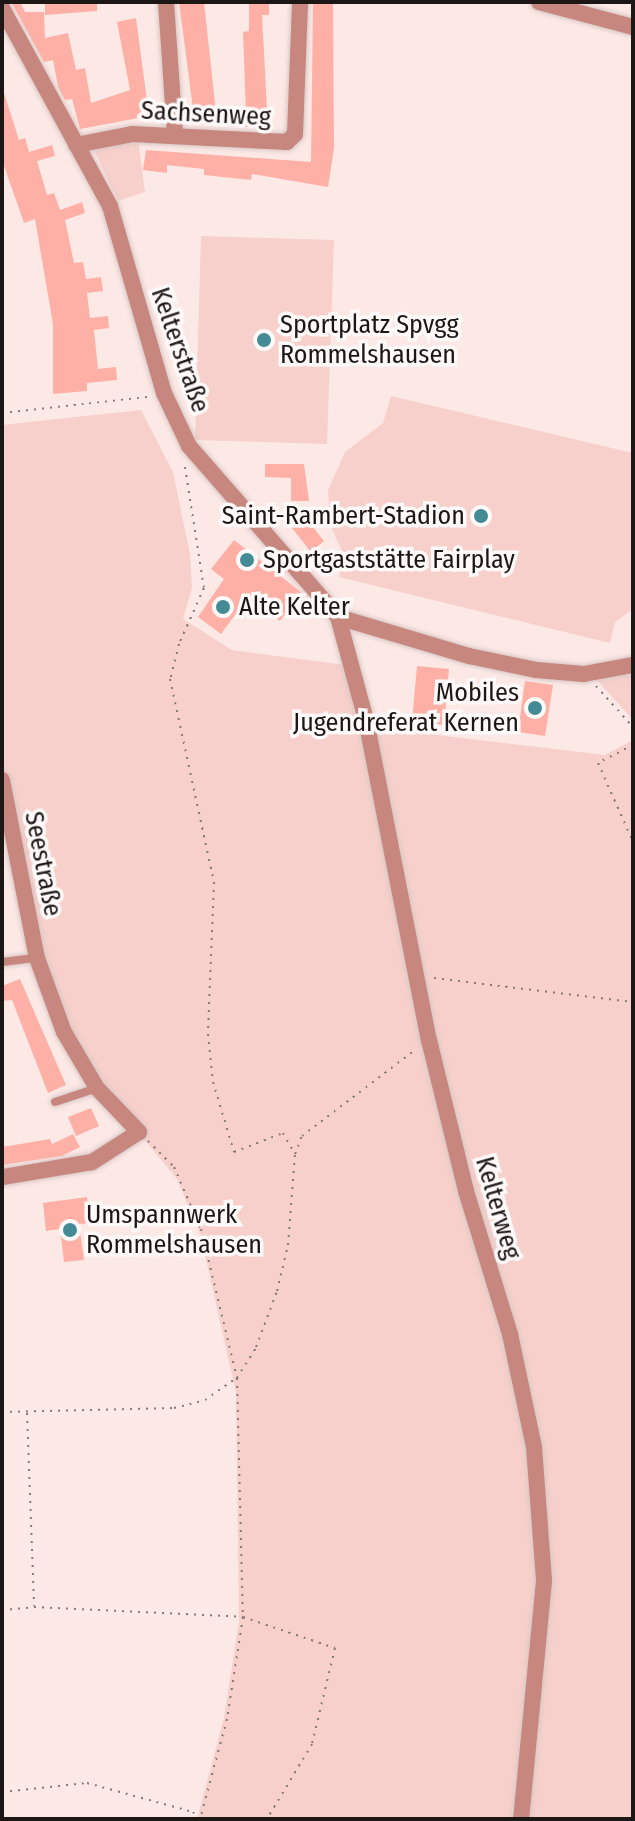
<!DOCTYPE html>
<meta charset="utf-8">
<style>
body{margin:0}
#map{position:relative;width:635px;height:1821px;overflow:hidden;background:#fce9e6;font-family:"Fira Sans Condensed",sans-serif}
div>[style]{position:absolute}
.green>*{inset:0;background:#f7d0cb}
.building>*{inset:0;background:#ffb0a6}
.path>*{height:2px;margin-top:-1px;transform-origin:0;background:repeating-linear-gradient(90deg,#857977 0 2px,transparent 0 8px)}
.roads{filter:drop-shadow(0 0 2px #d8c7c5) drop-shadow(0 0 2px #d8c7c5)}
.service>*{height:8px;margin:-4px;padding:0 4px;transform-origin:4px;border-radius:4px;background:#c7877f}
.minor>*{height:16px;margin:-8px;padding:0 8px;transform-origin:8px;border-radius:8px;background:#c7877f}
.dots>*{width:22px;height:22px;translate:-50% -50%;box-sizing:border-box;border:4px solid #fefaf9;border-radius:50%}
span{translate:-50% -50%;white-space:nowrap;text-align:center;line-height:1.15;-webkit-text-stroke:7px #fefaf9;paint-order:stroke}
.street-label{font-size:26px;color:#1c1615}
.poi-label{font-size:26px;color:#1c1615}
.left{translate:0 -50%;text-align:left}
.right{translate:-100% -50%;text-align:right}
.frame{position:absolute;inset:0;border:4px solid #1c1615;pointer-events:none}
</style>
<div id="map">
<div class="green">
<div style="clip-path:polygon(138px 140px,145px 192px,118px 201px,93px 147px)"></div>
<div style="clip-path:polygon(201px 236px,334px 240px,327px 444px,195px 440px)"></div>
<div style="clip-path:polygon(391px 396px,633px 453px,633px 609px,615px 622px,610px 643px,339px 577px,344px 556px,330px 524px,328px 490px,345px 452px,383px 423px)"></div>
<div style="clip-path:polygon(141px 410px,173px 472px,190px 554px,192px 588px,183px 619px,232px 650px,346px 665px,362px 726px,605px 755px,633px 740px,633px 1819px,197px 1819px,224px 1718px,239px 1621px,236px 1393px,201px 1237px,177px 1179px,143px 1138px,148px 1132px,104px 1082px,69px 1025px,42px 953px,2px 761px,2px 425px)"></div>
<div style="clip-path:polygon(633px 674px,633px 720px,597px 680px)"></div>
</div>
<div class="building">
<div style="clip-path:polygon(11px 2px,20px 2px,25px 12px,44px 12px,45px 38px,68px 33px,76px 70px,85px 68px,91px 103px,130px 90px,117px 22px,136px 18px,149px 116px,80px 129px,72px 99px,65px 100px,58px 87px,53px 60px,44px 62px)"></div>
<div style="clip-path:polygon(45px 2px,97px 2px,97px 11px,45px 15px)"></div>
<div style="clip-path:polygon(179px 2px,204px 2px,217px 122px,195px 124px)"></div>
<div style="clip-path:polygon(249px 2px,269px 2px,269px 15px,262px 15px,268px 127px,226px 127px,226px 114px,246px 114px,243px 32px,249px 31px)"></div>
<div style="clip-path:polygon(313px 2px,333px 2px,334px 148px,328px 187px,252px 174px,251px 180px,204px 175px,204px 169px,167px 165px,167px 173px,143px 170px,146px 150px,311px 162px)"></div>
<div style="clip-path:polygon(4px 93px,19px 140px,25px 138px,29px 152px,52px 145px,55px 156px,37px 161px,47px 195px,54px 193px,60px 210px,82px 202px,85px 213px,65px 220px,74px 263px,83px 262px,86px 279px,101px 277px,103px 291px,87px 293px,90px 318px,108px 316px,109px 328px,94px 330px,98px 369px,116px 367px,117px 380px,87px 383px,87px 391px,53px 394px,53px 324px,35px 219px,24px 223px,2px 160px)"></div>
<div style="clip-path:polygon(265px 464px,304px 464px,309px 501px,291px 501px,291px 478px,265px 477px)"></div>
<div style="clip-path:polygon(305px 517px,324px 541px,311px 552px,292px 528px)"></div>
<div style="clip-path:polygon(234px 540px,301px 592px,280px 621px,248px 597px,221px 634px,198px 617px,224px 579px,211px 569px)"></div>
<div style="clip-path:polygon(417px 666px,449px 669px,444px 725px,412px 722px)"></div>
<div style="clip-path:polygon(525px 681px,553px 685px,545px 736px,518px 732px)"></div>
<div style="clip-path:polygon(20px 979px,66px 1085px,48px 1093px,12px 1000px,2px 1001px,2px 986px)"></div>
<div style="clip-path:polygon(91px 1108px,99px 1126px,76px 1136px,68px 1117px)"></div>
<div style="clip-path:polygon(73px 1134px,80px 1147px,62px 1156px,2px 1165px,2px 1147px,50px 1139px,52px 1144px)"></div>
<div style="clip-path:polygon(87px 1197px,91px 1223px,79px 1224px,84px 1260px,64px 1262px,60px 1229px,46px 1231px,43px 1203px)"></div>
</div>
<div class="path">
<div style="left:2px;top:413px;width:147px;rotate:-6.3deg"></div>
<div style="left:185px;top:467px;width:122px;rotate:81.1deg"></div>
<div style="left:204px;top:588px;width:61px;rotate:114.1deg"></div>
<div style="left:179px;top:644px;width:36px;rotate:104deg"></div>
<div style="left:170px;top:679px;width:208px;rotate:77.8deg"></div>
<div style="left:214px;top:882px;width:152px;rotate:92.3deg"></div>
<div style="left:208px;top:1034px;width:48px;rotate:84.1deg"></div>
<div style="left:213px;top:1082px;width:73px;rotate:73.3deg"></div>
<div style="left:234px;top:1152px;width:53px;rotate:-21.2deg"></div>
<div style="left:283px;top:1133px;width:24px;rotate:60deg"></div>
<div style="left:596px;top:686px;width:55px;rotate:47.9deg"></div>
<div style="left:633px;top:745px;width:39px;rotate:153deg"></div>
<div style="left:598px;top:763px;width:86px;rotate:66.1deg"></div>
<div style="left:434px;top:978px;width:200px;rotate:6.9deg"></div>
<div style="left:148px;top:1141px;width:37px;rotate:45deg"></div>
<div style="left:174px;top:1167px;width:68px;rotate:66.5deg"></div>
<div style="left:201px;top:1229px;width:153px;rotate:76.4deg"></div>
<div style="left:237px;top:1378px;width:239px;rotate:88.6deg"></div>
<div style="left:243px;top:1617px;width:103px;rotate:98.9deg"></div>
<div style="left:227px;top:1719px;width:104px;rotate:105.1deg"></div>
<div style="left:2px;top:1412px;width:172px;rotate:-1.3deg"></div>
<div style="left:174px;top:1408px;width:32px;rotate:-14deg"></div>
<div style="left:205px;top:1400px;width:39px;rotate:-35deg"></div>
<div style="left:237px;top:1378px;width:36px;rotate:-58deg"></div>
<div style="left:256px;top:1347px;width:60px;rotate:-69.4deg"></div>
<div style="left:277px;top:1291px;width:47px;rotate:-76.6deg"></div>
<div style="left:288px;top:1245px;width:91px;rotate:-85.6deg"></div>
<div style="left:295px;top:1154px;width:19px;rotate:-69deg"></div>
<div style="left:302px;top:1136px;width:142px;rotate:-37.3deg"></div>
<div style="left:27px;top:1413px;width:193px;rotate:87.9deg"></div>
<div style="left:2px;top:1610px;width:32px;rotate:-5deg"></div>
<div style="left:34px;top:1607px;width:209px;rotate:2.7deg"></div>
<div style="left:243px;top:1617px;width:97px;rotate:18.6deg"></div>
<div style="left:335px;top:1648px;width:99px;rotate:103.5deg"></div>
<div style="left:312px;top:1744px;width:87px;rotate:121deg"></div>
<div style="left:2px;top:1792px;width:85px;rotate:-6deg"></div>
<div style="left:87px;top:1783px;width:110px;rotate:15.3deg"></div>
<div style="left:193px;top:1812px;width:9px;rotate:54deg"></div>
</div>
<div class="roads">
<div class="service">
<div style="left:2px;top:962px;width:35px;rotate:-7deg"></div>
<div style="left:55px;top:1102px;width:44px;rotate:-18.4deg"></div>
</div>
<div class="minor">
<div style="left:166px;top:2px;width:132px;rotate:86.1deg"></div>
<div style="left:539px;top:2px;width:97px;rotate:14.9deg"></div>
<div style="left:2px;top:8px;width:226px;rotate:61.4deg"></div>
<div style="left:110px;top:206px;width:195px;rotate:73.9deg"></div>
<div style="left:164px;top:393px;width:59px;rotate:64.7deg"></div>
<div style="left:189px;top:446px;width:227px;rotate:48.9deg"></div>
<div style="left:338px;top:617px;width:137px;rotate:16.6deg"></div>
<div style="left:469px;top:656px;width:68px;rotate:11.8deg"></div>
<div style="left:536px;top:670px;width:48px;rotate:4.8deg"></div>
<div style="left:584px;top:674px;width:50px;rotate:-10.4deg"></div>
<div style="left:76px;top:145px;width:57px;rotate:-11.1deg"></div>
<div style="left:132px;top:134px;width:155px;rotate:3deg"></div>
<div style="left:287px;top:142px;width:11px;rotate:-45deg"></div>
<div style="left:295px;top:134px;width:132px;rotate:-87.8deg"></div>
<div style="left:338px;top:617px;width:107px;rotate:74.8deg"></div>
<div style="left:366px;top:720px;width:326px;rotate:78.9deg"></div>
<div style="left:429px;top:1040px;width:155px;rotate:76.2deg"></div>
<div style="left:466px;top:1191px;width:150px;rotate:72.9deg"></div>
<div style="left:510px;top:1334px;width:116px;rotate:78deg"></div>
<div style="left:534px;top:1447px;width:134px;rotate:85.7deg"></div>
<div style="left:544px;top:1581px;width:239px;rotate:95.5deg"></div>
<div style="left:2px;top:780px;width:181px;rotate:78.9deg"></div>
<div style="left:37px;top:958px;width:79px;rotate:70deg"></div>
<div style="left:64px;top:1032px;width:65px;rotate:59.5deg"></div>
<div style="left:97px;top:1088px;width:61px;rotate:46.3deg"></div>
<div style="left:139px;top:1132px;width:56px;rotate:147.4deg"></div>
<div style="left:92px;top:1162px;width:91px;rotate:170.5deg"></div>
</div>
</div>
<div class="dots">
<div style="left:264px;top:340px;background:#458b95"></div>
<div style="left:481px;top:516px;background:#458b95"></div>
<div style="left:247px;top:560px;background:#458b95"></div>
<div style="left:223px;top:607px;background:#458b95"></div>
<div style="left:535px;top:708px;background:#458b95"></div>
<div style="left:70px;top:1230px;background:#458b95"></div>
</div>
<div class="street-label">
<span style="left:206px;top:114px;rotate:3deg">Sachsenweg</span>
<span style="left:180px;top:350px;rotate:71deg">Kelterstraße</span>
<span style="left:43px;top:864px;rotate:79deg">Seestraße</span>
<span style="left:498px;top:1208px;rotate:74deg">Kelterweg</span>
</div>
<div class="poi-label">
<span class="left" style="left:280px;top:340px">Sportplatz Spvgg<br>Rommelshausen</span>
<span class="right" style="left:465px;top:516px">Saint-Rambert-Stadion</span>
<span class="left" style="left:263px;top:560px">Sportgaststätte Fairplay</span>
<span class="left" style="left:239px;top:607px">Alte Kelter</span>
<span class="right" style="left:519px;top:708px">Mobiles<br>Jugendreferat Kernen</span>
<span class="left" style="left:86px;top:1230px">Umspannwerk<br>Rommelshausen</span>
</div>
<div class="frame"></div>
</div>
